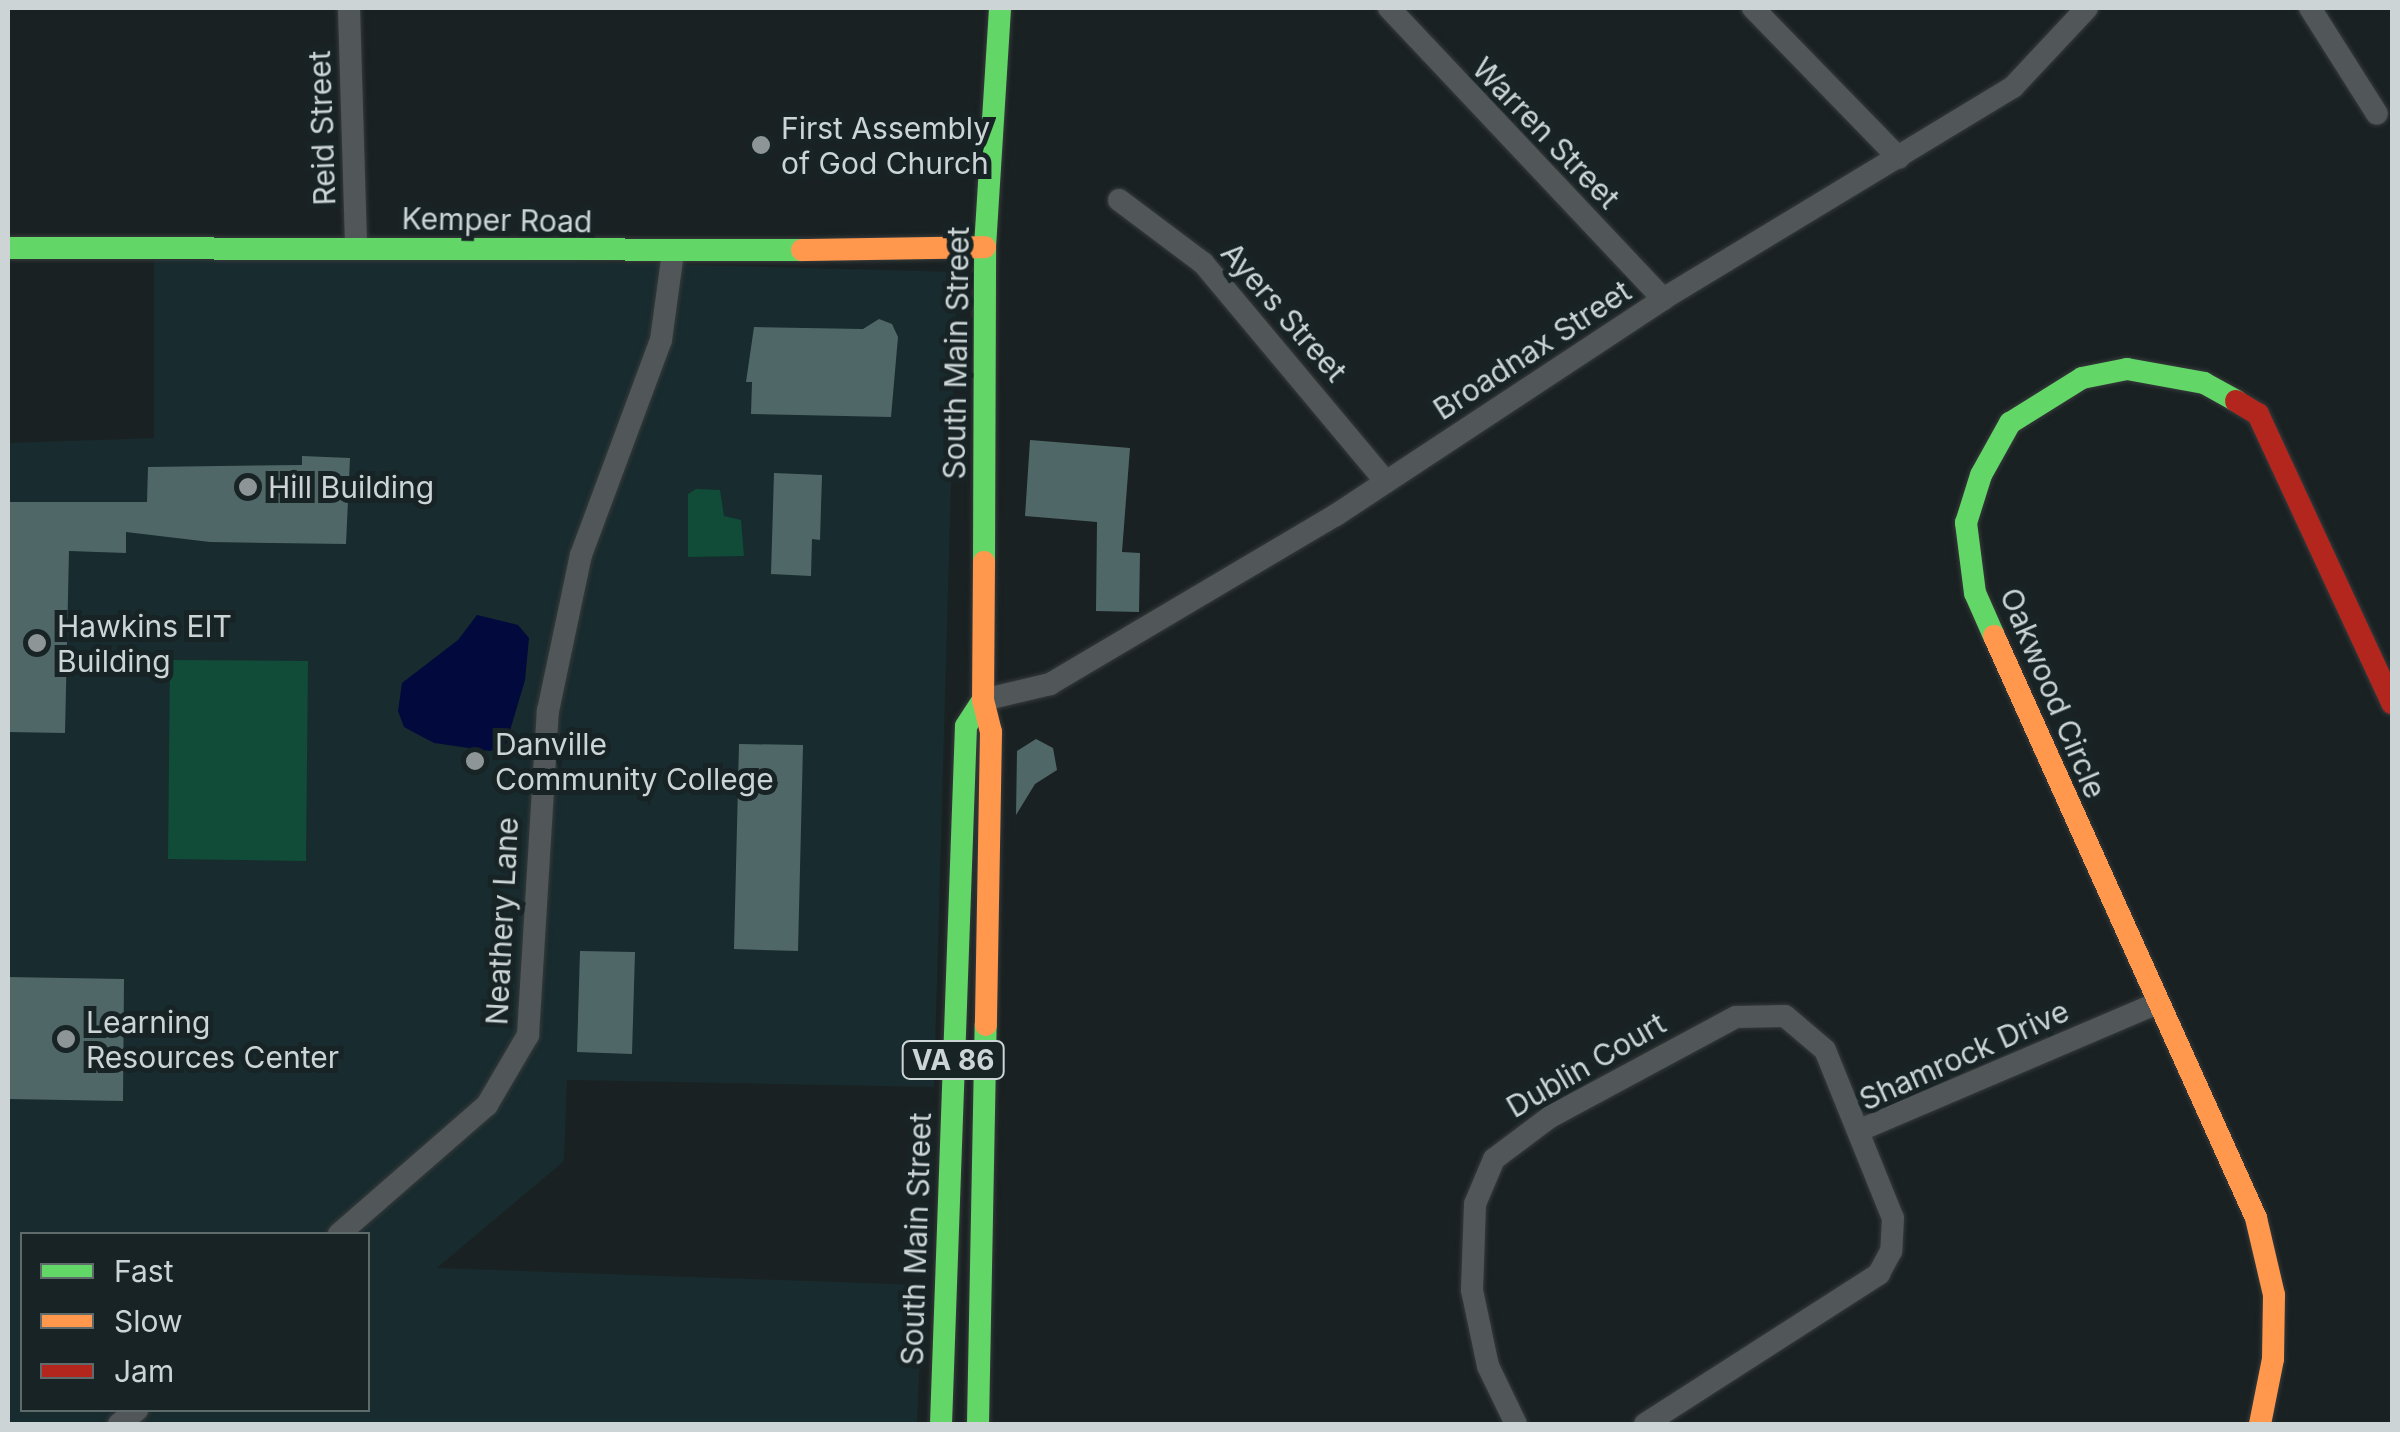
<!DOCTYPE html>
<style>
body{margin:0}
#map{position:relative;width:2400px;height:1432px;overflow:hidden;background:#1a2122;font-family:Inter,sans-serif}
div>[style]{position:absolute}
.built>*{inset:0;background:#182b2e}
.green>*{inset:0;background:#104c37}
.water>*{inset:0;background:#02093c}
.building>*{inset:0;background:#4f6867}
.roads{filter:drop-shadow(0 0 2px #363a3b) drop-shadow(0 0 2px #363a3b)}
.street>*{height:22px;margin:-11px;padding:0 11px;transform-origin:11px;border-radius:11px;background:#515758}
.fast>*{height:22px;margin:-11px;padding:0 11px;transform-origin:11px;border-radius:11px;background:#63d668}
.slow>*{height:22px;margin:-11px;padding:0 11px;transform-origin:11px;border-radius:11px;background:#ff974d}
.jam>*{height:22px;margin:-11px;padding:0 11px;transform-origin:11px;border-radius:11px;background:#b3261e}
.dots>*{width:28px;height:28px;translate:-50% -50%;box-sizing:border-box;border:5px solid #172325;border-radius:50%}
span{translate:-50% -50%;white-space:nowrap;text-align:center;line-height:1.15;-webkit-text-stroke:10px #172325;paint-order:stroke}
.shield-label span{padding:2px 8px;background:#172325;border:2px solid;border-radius:8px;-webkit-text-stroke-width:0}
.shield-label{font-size:28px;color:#ccd4d5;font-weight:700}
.street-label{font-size:30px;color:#ccd4d5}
.poi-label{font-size:30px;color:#ccd4d5}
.left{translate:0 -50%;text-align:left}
.frame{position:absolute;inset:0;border:10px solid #ccd4d5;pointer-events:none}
.legend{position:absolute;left:20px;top:1232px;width:350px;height:180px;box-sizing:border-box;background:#172325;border:2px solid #5f6a6b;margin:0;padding:12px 18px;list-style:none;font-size:30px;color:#ccd4d5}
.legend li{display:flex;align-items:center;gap:20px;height:50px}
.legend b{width:50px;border:2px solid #5f6a6b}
</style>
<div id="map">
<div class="built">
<div style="clip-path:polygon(evenodd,434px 258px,957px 272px,934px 1087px,567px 1080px,564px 1161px,437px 1268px,923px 1285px,917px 1424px,8px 1424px,8px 443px,154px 438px,154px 260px,434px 258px,22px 1234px,368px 1234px,368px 1410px,22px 1410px,22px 1234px)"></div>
</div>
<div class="green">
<div style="clip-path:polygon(696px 489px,720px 490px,724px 516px,741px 520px,744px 556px,688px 557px,688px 494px)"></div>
<div style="clip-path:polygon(170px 660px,308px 661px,306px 861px,168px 859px)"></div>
</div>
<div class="water">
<div style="clip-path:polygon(477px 615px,518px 625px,529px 638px,525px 680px,506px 744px,490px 751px,434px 743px,404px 727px,398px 711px,402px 683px,458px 640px)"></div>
</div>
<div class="building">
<div style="clip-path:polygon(879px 319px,892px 324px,898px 337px,891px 417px,751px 414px,752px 382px,746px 382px,754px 327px,863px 329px)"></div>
<div style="clip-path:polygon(1030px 440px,1130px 448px,1122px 552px,1140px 553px,1139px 612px,1096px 611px,1097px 522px,1025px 516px)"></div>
<div style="clip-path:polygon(302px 456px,350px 458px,346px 544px,210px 542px,126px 532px,126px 553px,69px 551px,65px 733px,8px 732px,8px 502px,147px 502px,148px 467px,302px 465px)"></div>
<div style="clip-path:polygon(774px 473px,822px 475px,820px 540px,812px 539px,811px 576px,771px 574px)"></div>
<div style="clip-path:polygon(1036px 739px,1053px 748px,1057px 770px,1035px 784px,1016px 815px,1017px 751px)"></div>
<div style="clip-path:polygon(739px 744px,803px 745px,798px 951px,734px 949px)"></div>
<div style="clip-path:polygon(580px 951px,635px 952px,632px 1054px,577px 1052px)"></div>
<div style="clip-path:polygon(8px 977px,124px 979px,123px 1101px,8px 1099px)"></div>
</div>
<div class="roads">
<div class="street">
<div style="left:349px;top:8px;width:239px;rotate:88.3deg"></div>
<div style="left:1389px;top:8px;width:400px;rotate:46.7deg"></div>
<div style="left:1753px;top:8px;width:209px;rotate:45.8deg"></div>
<div style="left:2310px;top:8px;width:125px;rotate:57.7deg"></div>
<div style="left:1119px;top:200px;width:105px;rotate:36.9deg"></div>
<div style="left:1203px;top:263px;width:285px;rotate:50.1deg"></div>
<div style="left:983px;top:700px;width:69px;rotate:-13.4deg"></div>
<div style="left:1050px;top:684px;width:332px;rotate:-30.6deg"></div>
<div style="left:1336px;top:515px;width:392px;rotate:-33.4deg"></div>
<div style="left:1663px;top:299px;width:409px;rotate:-31.2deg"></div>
<div style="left:2013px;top:87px;width:108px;rotate:-46.9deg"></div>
<div style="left:1860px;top:1130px;width:321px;rotate:-23.1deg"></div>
<div style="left:339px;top:1234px;width:196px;rotate:-41.1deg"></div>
<div style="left:487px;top:1105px;width:81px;rotate:-59.6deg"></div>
<div style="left:528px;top:1035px;width:325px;rotate:-86.5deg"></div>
<div style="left:548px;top:711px;width:159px;rotate:-78.1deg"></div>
<div style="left:581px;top:555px;width:229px;rotate:-69.6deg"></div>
<div style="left:661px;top:340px;width:89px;rotate:-82.2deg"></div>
<div style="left:119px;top:1424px;width:23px;rotate:-38deg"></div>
<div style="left:1516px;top:1424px;width:64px;rotate:-115.8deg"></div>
<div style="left:1488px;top:1366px;width:78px;rotate:-101.9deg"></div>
<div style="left:1472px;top:1290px;width:86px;rotate:-88deg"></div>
<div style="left:1475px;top:1204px;width:49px;rotate:-67.1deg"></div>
<div style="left:1494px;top:1159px;width:70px;rotate:-36.9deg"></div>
<div style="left:1550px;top:1117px;width:211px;rotate:-28.3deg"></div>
<div style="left:1736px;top:1017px;width:49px;rotate:-1.2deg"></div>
<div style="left:1785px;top:1016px;width:52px;rotate:40.4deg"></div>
<div style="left:1825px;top:1050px;width:181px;rotate:68deg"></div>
<div style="left:1893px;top:1218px;width:33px;rotate:93deg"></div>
<div style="left:1891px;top:1251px;width:26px;rotate:118deg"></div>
<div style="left:1879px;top:1274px;width:278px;rotate:147.3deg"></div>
</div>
<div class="fast">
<div style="left:8px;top:248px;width:794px;rotate:0.14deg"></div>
<div style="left:984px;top:562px;width:315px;rotate:-89.8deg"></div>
<div style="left:985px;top:247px;width:239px;rotate:-86.4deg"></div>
<div style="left:1994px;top:636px;width:47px;rotate:-113.8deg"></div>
<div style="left:1975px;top:593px;width:71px;rotate:-97.3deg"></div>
<div style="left:1966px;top:523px;width:50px;rotate:-72.6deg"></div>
<div style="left:1981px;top:475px;width:60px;rotate:-60.9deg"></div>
<div style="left:2010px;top:423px;width:85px;rotate:-32deg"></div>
<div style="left:2082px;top:378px;width:46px;rotate:-11.3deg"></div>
<div style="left:2127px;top:369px;width:78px;rotate:10.3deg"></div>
<div style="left:2204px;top:383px;width:37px;rotate:29deg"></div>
<div style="left:941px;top:1424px;width:698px;rotate:-87.95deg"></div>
<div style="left:966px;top:726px;width:31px;rotate:-57deg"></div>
<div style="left:978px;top:1424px;width:399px;rotate:-88.9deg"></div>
</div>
<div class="slow">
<div style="left:802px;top:250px;width:183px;rotate:-0.9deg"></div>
<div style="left:984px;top:562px;width:138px;rotate:90.4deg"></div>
<div style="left:983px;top:700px;width:33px;rotate:76deg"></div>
<div style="left:991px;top:732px;width:293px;rotate:91deg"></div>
<div style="left:1994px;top:636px;width:638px;rotate:65.76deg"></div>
<div style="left:2256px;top:1218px;width:79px;rotate:76.8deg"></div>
<div style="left:2274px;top:1295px;width:64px;rotate:90.9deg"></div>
<div style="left:2273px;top:1359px;width:66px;rotate:101.3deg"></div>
</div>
<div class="jam">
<div style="left:2236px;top:401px;width:26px;rotate:31deg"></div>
<div style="left:2258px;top:414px;width:319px;rotate:65.1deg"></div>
</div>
</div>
<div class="dots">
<div style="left:761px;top:145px;background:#8e9596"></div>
<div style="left:248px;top:487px;background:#8e9596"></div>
<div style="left:37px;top:643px;background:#8e9596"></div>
<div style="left:475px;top:761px;background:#8e9596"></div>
<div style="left:66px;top:1039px;background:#8e9596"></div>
</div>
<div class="shield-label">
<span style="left:953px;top:1060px">VA 86</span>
</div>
<div class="street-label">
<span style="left:322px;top:128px;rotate:-92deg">Reid Street</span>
<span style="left:1546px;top:133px;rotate:46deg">Warren Street</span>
<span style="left:497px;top:220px;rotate:1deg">Kemper Road</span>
<span style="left:1284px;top:312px;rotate:49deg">Ayers Street</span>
<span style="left:1532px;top:350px;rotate:-33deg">Broadnax Street</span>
<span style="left:956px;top:353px;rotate:-89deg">South Main Street</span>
<span style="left:2053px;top:693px;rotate:67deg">Oakwood Circle</span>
<span style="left:502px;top:921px;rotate:-87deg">Neathery Lane</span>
<span style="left:1964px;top:1055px;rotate:-24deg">Shamrock Drive</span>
<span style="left:1586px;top:1065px;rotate:-30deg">Dublin Court</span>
<span style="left:916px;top:1239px;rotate:-88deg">South Main Street</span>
</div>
<div class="poi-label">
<span class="left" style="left:781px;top:145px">First Assembly<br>of God Church</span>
<span class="left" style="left:268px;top:487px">Hill Building</span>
<span class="left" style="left:57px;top:643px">Hawkins EIT<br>Building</span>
<span class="left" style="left:495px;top:761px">Danville<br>Community College</span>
<span class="left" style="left:86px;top:1039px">Learning<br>Resources Center</span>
</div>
<div class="frame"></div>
<ul class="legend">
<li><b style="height:12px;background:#63d668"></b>Fast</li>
<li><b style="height:12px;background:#ff974d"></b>Slow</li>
<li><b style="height:12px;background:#b3261e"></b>Jam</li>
</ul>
</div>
